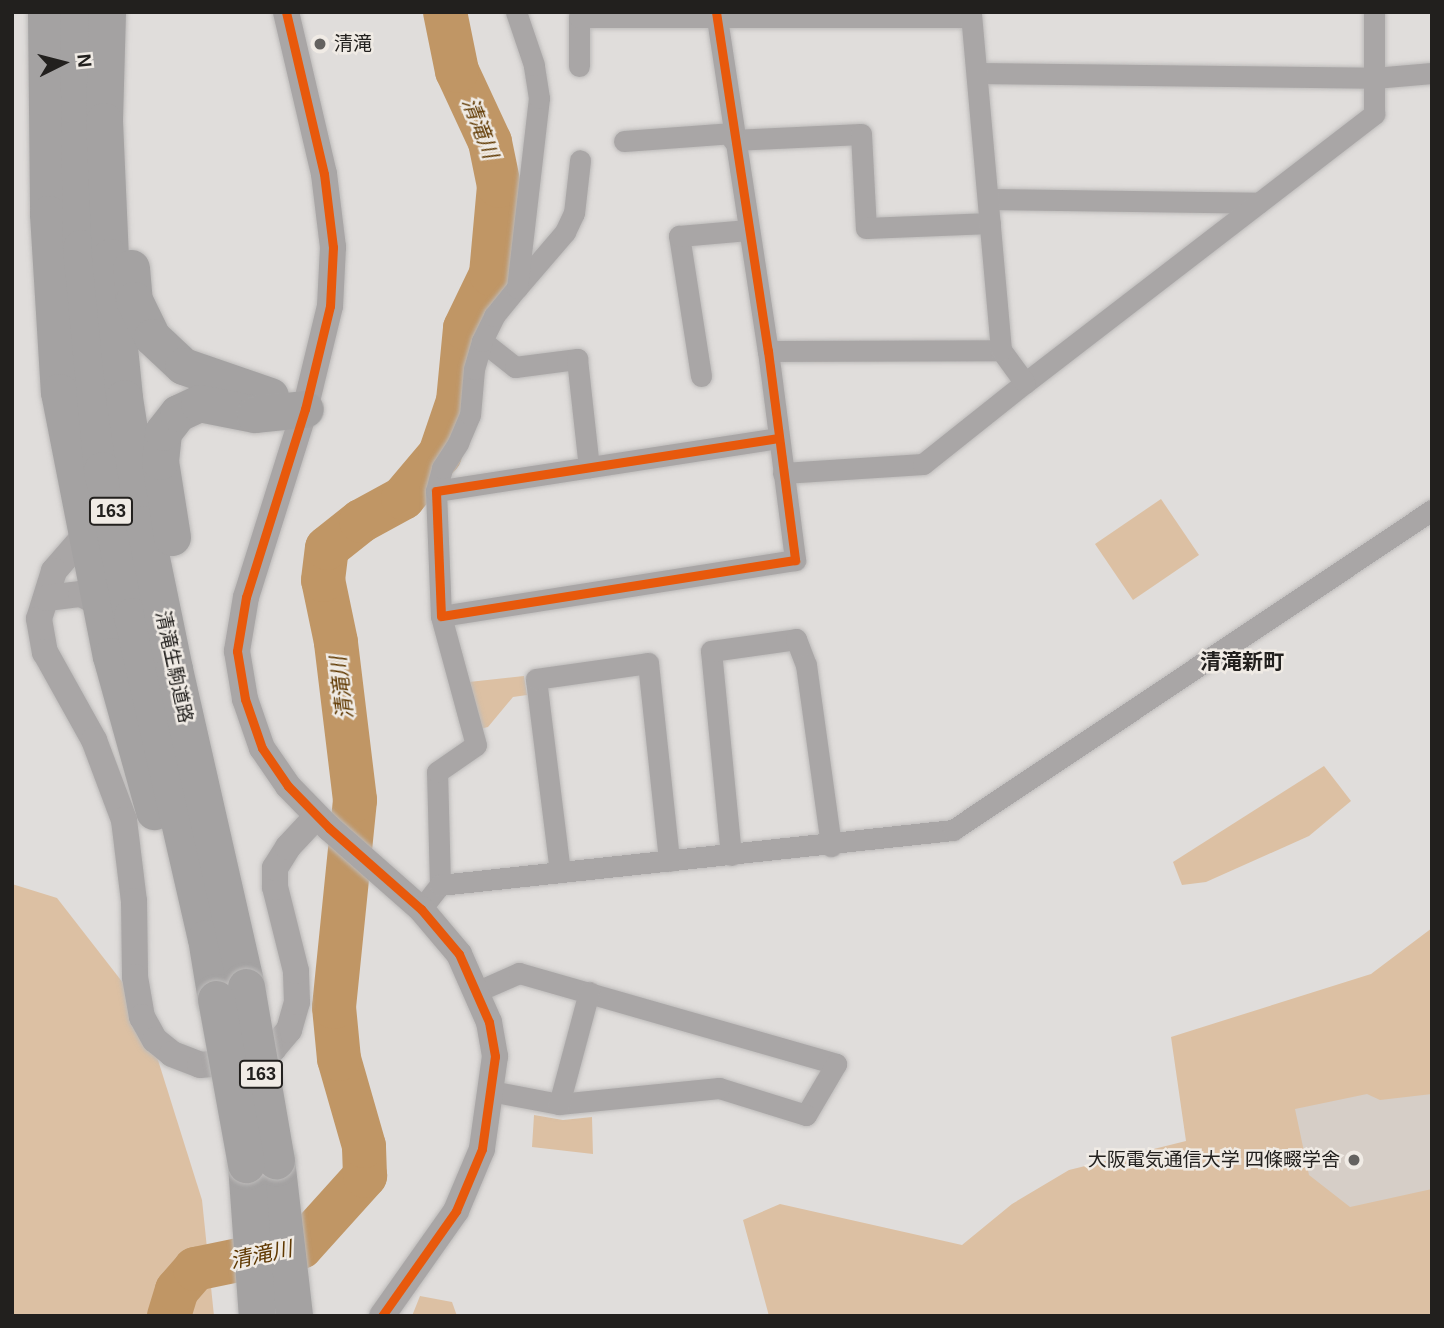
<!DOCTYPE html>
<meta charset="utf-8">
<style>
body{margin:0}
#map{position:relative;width:1444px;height:1328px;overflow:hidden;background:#e0dddb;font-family:Arial,"Noto Sans JP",sans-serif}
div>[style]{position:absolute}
.built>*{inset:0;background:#d6cec7}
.green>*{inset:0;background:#dcc0a3}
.river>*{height:44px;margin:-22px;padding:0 22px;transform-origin:22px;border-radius:22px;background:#c09665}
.roads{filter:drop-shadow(0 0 2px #bdbbba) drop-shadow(0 0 2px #bdbbba)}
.minor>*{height:21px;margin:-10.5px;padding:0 10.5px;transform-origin:10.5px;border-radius:10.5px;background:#a9a6a6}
.tertiary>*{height:26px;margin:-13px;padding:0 13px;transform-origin:13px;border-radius:13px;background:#a9a6a6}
.trunk>*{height:37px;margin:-18.5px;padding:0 18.5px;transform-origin:18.5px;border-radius:18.5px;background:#a4a2a2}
.bridges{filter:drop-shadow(0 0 2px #bdbbba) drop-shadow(0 0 2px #bdbbba)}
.trunk-bridge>*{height:37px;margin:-18.5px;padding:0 18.5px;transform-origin:18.5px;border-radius:18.5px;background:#a4a2a2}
.cycleway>*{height:9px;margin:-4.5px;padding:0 4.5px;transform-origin:4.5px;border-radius:4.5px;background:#e8590c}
.dots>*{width:19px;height:19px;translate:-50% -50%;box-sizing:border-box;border:4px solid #f0ebe5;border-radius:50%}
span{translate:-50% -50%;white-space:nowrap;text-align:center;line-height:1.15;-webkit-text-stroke:5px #f0ebe5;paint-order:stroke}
.shield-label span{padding:2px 5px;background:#f0ebe5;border:2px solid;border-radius:5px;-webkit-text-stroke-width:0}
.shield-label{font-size:18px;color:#22201e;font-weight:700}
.poi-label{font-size:19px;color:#22201e}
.left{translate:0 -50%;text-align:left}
.right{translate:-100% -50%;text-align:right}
.street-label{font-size:19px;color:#22201e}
.water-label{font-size:21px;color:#5f3800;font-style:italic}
.neighbourhood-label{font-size:21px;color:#22201e;font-weight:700}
.frame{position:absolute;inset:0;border:14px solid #22201e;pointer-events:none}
.north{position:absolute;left:28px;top:28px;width:70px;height:70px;-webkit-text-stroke:5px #f0ebe5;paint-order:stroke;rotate:84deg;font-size:19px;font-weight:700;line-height:28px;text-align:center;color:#22201e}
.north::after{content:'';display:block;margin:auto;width:24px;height:32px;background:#22201e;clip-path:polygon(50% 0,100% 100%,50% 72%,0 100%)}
</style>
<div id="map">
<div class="built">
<div style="clip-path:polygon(1432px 1057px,1432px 1262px,1280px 1207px,1273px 1113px)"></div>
</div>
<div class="green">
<div style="clip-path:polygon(1161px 499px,1199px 555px,1133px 600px,1095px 544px)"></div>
<div style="clip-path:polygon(524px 676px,527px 695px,513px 697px,488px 727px,480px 729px,469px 682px)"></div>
<div style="clip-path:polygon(1324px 766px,1351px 801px,1309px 836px,1206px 882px,1182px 885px,1173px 862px)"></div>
<div style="clip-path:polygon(12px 884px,57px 898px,141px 1006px,202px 1200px,214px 1316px,12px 1316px)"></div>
<div style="clip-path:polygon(1432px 928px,1432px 1094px,1380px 1100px,1367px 1094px,1295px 1109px,1309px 1175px,1350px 1207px,1432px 1189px,1432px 1316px,769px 1316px,743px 1220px,780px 1204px,962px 1245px,1012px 1204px,1069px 1170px,1186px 1141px,1171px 1037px,1371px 974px)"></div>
<div style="clip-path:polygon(534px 1115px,563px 1120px,592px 1117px,593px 1154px,532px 1147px)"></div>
<div style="clip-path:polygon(420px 1296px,452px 1302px,457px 1316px,412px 1316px)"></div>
</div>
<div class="river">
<div style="left:169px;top:1316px;width:27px;rotate:-73deg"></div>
<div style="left:177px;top:1290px;width:28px;rotate:-49deg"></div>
<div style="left:195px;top:1269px;width:108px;rotate:-11.7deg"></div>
<div style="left:301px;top:1247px;width:96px;rotate:-48deg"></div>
<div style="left:365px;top:1176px;width:30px;rotate:-92deg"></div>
<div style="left:364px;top:1146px;width:91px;rotate:-106deg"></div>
<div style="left:339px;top:1059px;width:52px;rotate:-95.5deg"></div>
<div style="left:334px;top:1007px;width:208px;rotate:-84.2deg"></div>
<div style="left:355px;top:800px;width:159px;rotate:-96.9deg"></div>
<div style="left:336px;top:642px;width:63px;rotate:-101.8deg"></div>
<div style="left:323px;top:580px;width:32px;rotate:-83deg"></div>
<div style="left:327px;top:548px;width:43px;rotate:-38.5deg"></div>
<div style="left:361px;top:521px;width:48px;rotate:-28.7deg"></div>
<div style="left:403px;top:498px;width:57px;rotate:-49.9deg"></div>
<div style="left:440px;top:454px;width:56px;rotate:-71.2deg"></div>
<div style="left:458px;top:401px;width:73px;rotate:-84.5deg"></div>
<div style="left:465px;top:328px;width:60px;rotate:-64.3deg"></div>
<div style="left:491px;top:274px;width:88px;rotate:-84.8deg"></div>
<div style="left:499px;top:186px;width:45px;rotate:-101.6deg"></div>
<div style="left:490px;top:142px;width:78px;rotate:-114.9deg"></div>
<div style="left:457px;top:71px;width:60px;rotate:-101.5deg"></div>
</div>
<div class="roads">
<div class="minor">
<div style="left:716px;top:12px;width:343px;rotate:81.3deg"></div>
<div style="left:768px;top:351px;width:211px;rotate:82.6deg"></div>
<div style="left:795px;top:560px;width:358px;rotate:171deg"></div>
<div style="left:441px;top:616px;width:125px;rotate:-92.3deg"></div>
<div style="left:436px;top:491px;width:347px;rotate:-8.8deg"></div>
<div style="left:579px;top:66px;width:49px;rotate:-90deg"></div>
<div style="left:579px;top:17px;width:392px"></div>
<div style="left:977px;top:73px;width:397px;rotate:0.7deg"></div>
<div style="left:1374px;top:78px;width:58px;rotate:-4.9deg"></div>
<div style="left:733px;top:140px;width:128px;rotate:-2.7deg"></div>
<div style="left:861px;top:134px;width:94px;rotate:87deg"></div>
<div style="left:866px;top:228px;width:124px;rotate:-2.3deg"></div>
<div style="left:624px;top:141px;width:109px;rotate:-4.2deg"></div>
<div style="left:988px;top:199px;width:271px;rotate:0.8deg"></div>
<div style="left:517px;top:288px;width:74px;rotate:-49.4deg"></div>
<div style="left:565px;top:232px;width:21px;rotate:-65deg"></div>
<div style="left:574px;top:213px;width:53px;rotate:-83.5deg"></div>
<div style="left:482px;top:341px;width:42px;rotate:38.2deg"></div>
<div style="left:515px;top:367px;width:63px;rotate:-7.4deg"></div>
<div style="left:577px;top:359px;width:109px;rotate:83.7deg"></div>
<div style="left:768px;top:351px;width:233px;rotate:-0.2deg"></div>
<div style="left:701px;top:376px;width:142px;rotate:-98.9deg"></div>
<div style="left:679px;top:236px;width:69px;rotate:-5deg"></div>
<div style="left:1025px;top:383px;width:441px;rotate:-37.6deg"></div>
<div style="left:1374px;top:114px;width:102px;rotate:-90deg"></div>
<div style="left:783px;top:473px;width:140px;rotate:-3.7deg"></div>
<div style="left:923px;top:464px;width:130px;rotate:-38.5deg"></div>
<div style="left:1025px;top:383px;width:41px;rotate:-126deg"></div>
<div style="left:1001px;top:350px;width:339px;rotate:-95.1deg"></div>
<div style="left:436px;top:491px;width:24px;rotate:-75deg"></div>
<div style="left:442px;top:468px;width:30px;rotate:-57deg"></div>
<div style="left:458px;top:443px;width:30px;rotate:-67deg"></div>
<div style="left:470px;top:415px;width:46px;rotate:-85deg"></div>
<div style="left:474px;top:369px;width:29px;rotate:-74deg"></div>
<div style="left:482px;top:341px;width:28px;rotate:-64deg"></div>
<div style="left:494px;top:316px;width:36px;rotate:-51deg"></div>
<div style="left:517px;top:288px;width:191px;rotate:-83.4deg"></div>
<div style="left:539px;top:98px;width:33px;rotate:-99deg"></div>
<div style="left:534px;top:65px;width:56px;rotate:-108.8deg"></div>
<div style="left:731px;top:855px;width:205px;rotate:-95.6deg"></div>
<div style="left:711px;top:651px;width:86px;rotate:-8deg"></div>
<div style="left:796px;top:639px;width:28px;rotate:69deg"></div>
<div style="left:806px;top:665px;width:183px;rotate:82.1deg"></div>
<div style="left:560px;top:872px;width:194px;rotate:-97.1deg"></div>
<div style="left:536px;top:679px;width:113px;rotate:-8.1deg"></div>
<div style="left:648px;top:663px;width:199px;rotate:83.9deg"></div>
<div style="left:440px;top:885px;width:113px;rotate:-91.5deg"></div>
<div style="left:437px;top:772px;width:47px;rotate:-34.7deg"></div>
<div style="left:476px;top:745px;width:134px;rotate:-105.2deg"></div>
<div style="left:421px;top:909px;width:31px;rotate:-52deg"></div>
<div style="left:440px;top:885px;width:516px;rotate:-6.12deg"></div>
<div style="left:953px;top:830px;width:576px;rotate:-33.75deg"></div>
<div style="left:478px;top:991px;width:45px;rotate:-23.7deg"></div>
<div style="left:519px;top:973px;width:330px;rotate:16deg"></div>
<div style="left:836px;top:1064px;width:59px;rotate:120.5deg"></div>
<div style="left:806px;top:1115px;width:91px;rotate:-162.8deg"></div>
<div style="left:719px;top:1088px;width:161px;rotate:174.3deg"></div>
<div style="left:559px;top:1104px;width:69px;rotate:-169.2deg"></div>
<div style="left:559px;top:1104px;width:116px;rotate:-75deg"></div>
</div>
<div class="tertiary">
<div style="left:286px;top:12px;width:166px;rotate:76.8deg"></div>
<div style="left:324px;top:174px;width:74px;rotate:83deg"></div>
<div style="left:333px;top:247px;width:59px;rotate:92.9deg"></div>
<div style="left:330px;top:306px;width:106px;rotate:103.6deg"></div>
<div style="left:305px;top:409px;width:197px;rotate:107.4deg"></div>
<div style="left:246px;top:597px;width:55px;rotate:99.5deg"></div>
<div style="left:237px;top:651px;width:49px;rotate:80.5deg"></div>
<div style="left:245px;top:699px;width:52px;rotate:70.9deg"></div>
<div style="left:262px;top:748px;width:46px;rotate:55.6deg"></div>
<div style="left:288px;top:786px;width:59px;rotate:45.7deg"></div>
<div style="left:329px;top:828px;width:123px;rotate:41.4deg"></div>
<div style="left:421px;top:909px;width:59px;rotate:49.8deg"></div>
<div style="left:459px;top:954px;width:74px;rotate:66.2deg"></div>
<div style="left:489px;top:1022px;width:35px;rotate:80deg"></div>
<div style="left:495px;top:1056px;width:94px;rotate:98deg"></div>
<div style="left:482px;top:1149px;width:67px;rotate:112.8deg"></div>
<div style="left:456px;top:1211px;width:128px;rotate:125.2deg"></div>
<div style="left:86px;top:534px;width:49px;rotate:130.9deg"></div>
<div style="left:54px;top:571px;width:50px;rotate:107.4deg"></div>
<div style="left:39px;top:619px;width:34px;rotate:80deg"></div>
<div style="left:45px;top:652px;width:101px;rotate:60.9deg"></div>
<div style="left:94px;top:740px;width:85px;rotate:69.4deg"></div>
<div style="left:124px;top:820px;width:82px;rotate:83deg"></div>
<div style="left:134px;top:901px;width:76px;rotate:89.2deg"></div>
<div style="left:135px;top:977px;width:41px;rotate:80.1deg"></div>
<div style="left:142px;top:1017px;width:26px;rotate:61deg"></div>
<div style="left:155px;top:1040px;width:22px;rotate:39deg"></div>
<div style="left:172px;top:1054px;width:30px;rotate:21deg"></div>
<div style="left:200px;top:1065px;width:46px;rotate:-5deg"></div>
<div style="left:246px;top:1061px;width:30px;rotate:-24deg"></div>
<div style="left:273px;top:1049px;width:25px;rotate:-50deg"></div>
<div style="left:289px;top:1030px;width:29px;rotate:-74deg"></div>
<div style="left:297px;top:1002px;width:31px;rotate:-92deg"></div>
<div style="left:296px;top:971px;width:87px;rotate:-104deg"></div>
<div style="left:275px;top:887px;width:19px;rotate:-90deg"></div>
<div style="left:275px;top:868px;width:25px;rotate:-58deg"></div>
<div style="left:288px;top:847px;width:41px;rotate:-47deg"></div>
<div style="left:47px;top:598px;width:34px;rotate:-7deg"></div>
<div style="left:81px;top:594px;width:20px;rotate:27deg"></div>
</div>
<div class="trunk">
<div style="left:46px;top:12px;width:202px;rotate:89.4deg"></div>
<div style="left:48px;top:214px;width:178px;rotate:86.5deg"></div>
<div style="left:59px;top:392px;width:269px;rotate:78.9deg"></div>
<div style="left:111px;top:656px;width:161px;rotate:74.5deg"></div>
<div style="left:78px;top:12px;width:236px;rotate:89.3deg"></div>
<div style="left:81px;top:248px;width:223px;rotate:84.6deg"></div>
<div style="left:102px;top:470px;width:149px;rotate:78.4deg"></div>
<div style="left:132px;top:616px;width:330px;rotate:77.1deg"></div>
<div style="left:206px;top:938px;width:62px;rotate:80.7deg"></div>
<div style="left:107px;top:12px;width:109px;rotate:91.6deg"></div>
<div style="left:104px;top:121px;width:136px;rotate:87.5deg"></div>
<div style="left:110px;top:257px;width:142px;rotate:84.3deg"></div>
<div style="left:124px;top:398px;width:128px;rotate:81deg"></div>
<div style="left:144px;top:524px;width:148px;rotate:78.3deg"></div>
<div style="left:174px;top:669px;width:326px;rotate:77.2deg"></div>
<div style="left:131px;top:268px;width:32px;rotate:85deg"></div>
<div style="left:134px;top:300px;width:41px;rotate:64.1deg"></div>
<div style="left:152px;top:337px;width:42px;rotate:43.1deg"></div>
<div style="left:183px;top:366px;width:92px;rotate:19deg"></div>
<div style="left:172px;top:537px;width:77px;rotate:-99deg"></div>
<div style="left:160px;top:461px;width:29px;rotate:-84deg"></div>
<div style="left:163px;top:432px;width:24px;rotate:-52deg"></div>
<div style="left:178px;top:413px;width:23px;rotate:-25deg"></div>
<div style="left:199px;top:403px;width:57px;rotate:11.1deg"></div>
<div style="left:255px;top:414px;width:50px;rotate:-5.7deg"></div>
<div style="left:276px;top:1160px;width:157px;rotate:83.4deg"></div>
<div style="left:246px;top:1164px;width:152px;rotate:85.9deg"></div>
</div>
</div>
<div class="bridges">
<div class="trunk-bridge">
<div style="left:246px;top:987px;width:176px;rotate:80.2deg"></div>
<div style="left:216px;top:999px;width:168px;rotate:79.7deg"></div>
</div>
</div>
<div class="cycleway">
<div style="left:286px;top:12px;width:166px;rotate:76.8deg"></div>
<div style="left:324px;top:174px;width:74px;rotate:83deg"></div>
<div style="left:333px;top:247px;width:59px;rotate:92.9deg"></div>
<div style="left:330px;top:306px;width:106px;rotate:103.6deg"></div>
<div style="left:305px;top:409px;width:197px;rotate:107.4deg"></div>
<div style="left:246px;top:597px;width:55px;rotate:99.5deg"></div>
<div style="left:237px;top:651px;width:49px;rotate:80.5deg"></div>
<div style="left:245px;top:699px;width:52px;rotate:70.9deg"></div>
<div style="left:262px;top:748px;width:46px;rotate:55.6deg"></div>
<div style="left:288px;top:786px;width:59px;rotate:45.7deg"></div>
<div style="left:329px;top:828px;width:123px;rotate:41.4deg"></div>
<div style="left:421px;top:909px;width:59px;rotate:49.8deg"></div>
<div style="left:459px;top:954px;width:74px;rotate:66.2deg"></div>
<div style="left:489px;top:1022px;width:35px;rotate:80deg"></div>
<div style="left:495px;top:1056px;width:94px;rotate:98deg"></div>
<div style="left:482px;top:1149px;width:67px;rotate:112.8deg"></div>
<div style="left:456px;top:1211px;width:128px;rotate:125.2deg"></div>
<div style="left:716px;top:12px;width:343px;rotate:81.3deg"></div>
<div style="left:768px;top:351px;width:211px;rotate:82.6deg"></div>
<div style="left:795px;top:560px;width:358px;rotate:171deg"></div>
<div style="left:441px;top:616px;width:125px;rotate:-92.3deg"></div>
<div style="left:436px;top:491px;width:347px;rotate:-8.8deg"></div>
</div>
<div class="dots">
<div style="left:320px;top:44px;background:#646260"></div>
<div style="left:1354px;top:1160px;background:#646260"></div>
</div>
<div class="shield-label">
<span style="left:111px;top:511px">163</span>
<span style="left:261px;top:1074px">163</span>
</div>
<div class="poi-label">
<span class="left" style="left:334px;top:44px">清滝</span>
<span class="right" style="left:1340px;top:1160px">大阪電気通信大学 四條畷学舎</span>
</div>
<div class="street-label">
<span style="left:174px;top:667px;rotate:78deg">清滝生駒道路</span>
</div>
<div class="water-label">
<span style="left:480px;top:128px;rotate:69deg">清滝川</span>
<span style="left:342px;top:688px;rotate:-97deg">清滝川</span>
<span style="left:261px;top:1255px;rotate:-12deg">清滝川</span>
</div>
<div class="neighbourhood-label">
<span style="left:1242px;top:662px">清滝新町</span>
</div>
<div class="frame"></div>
<div class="north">N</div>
</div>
